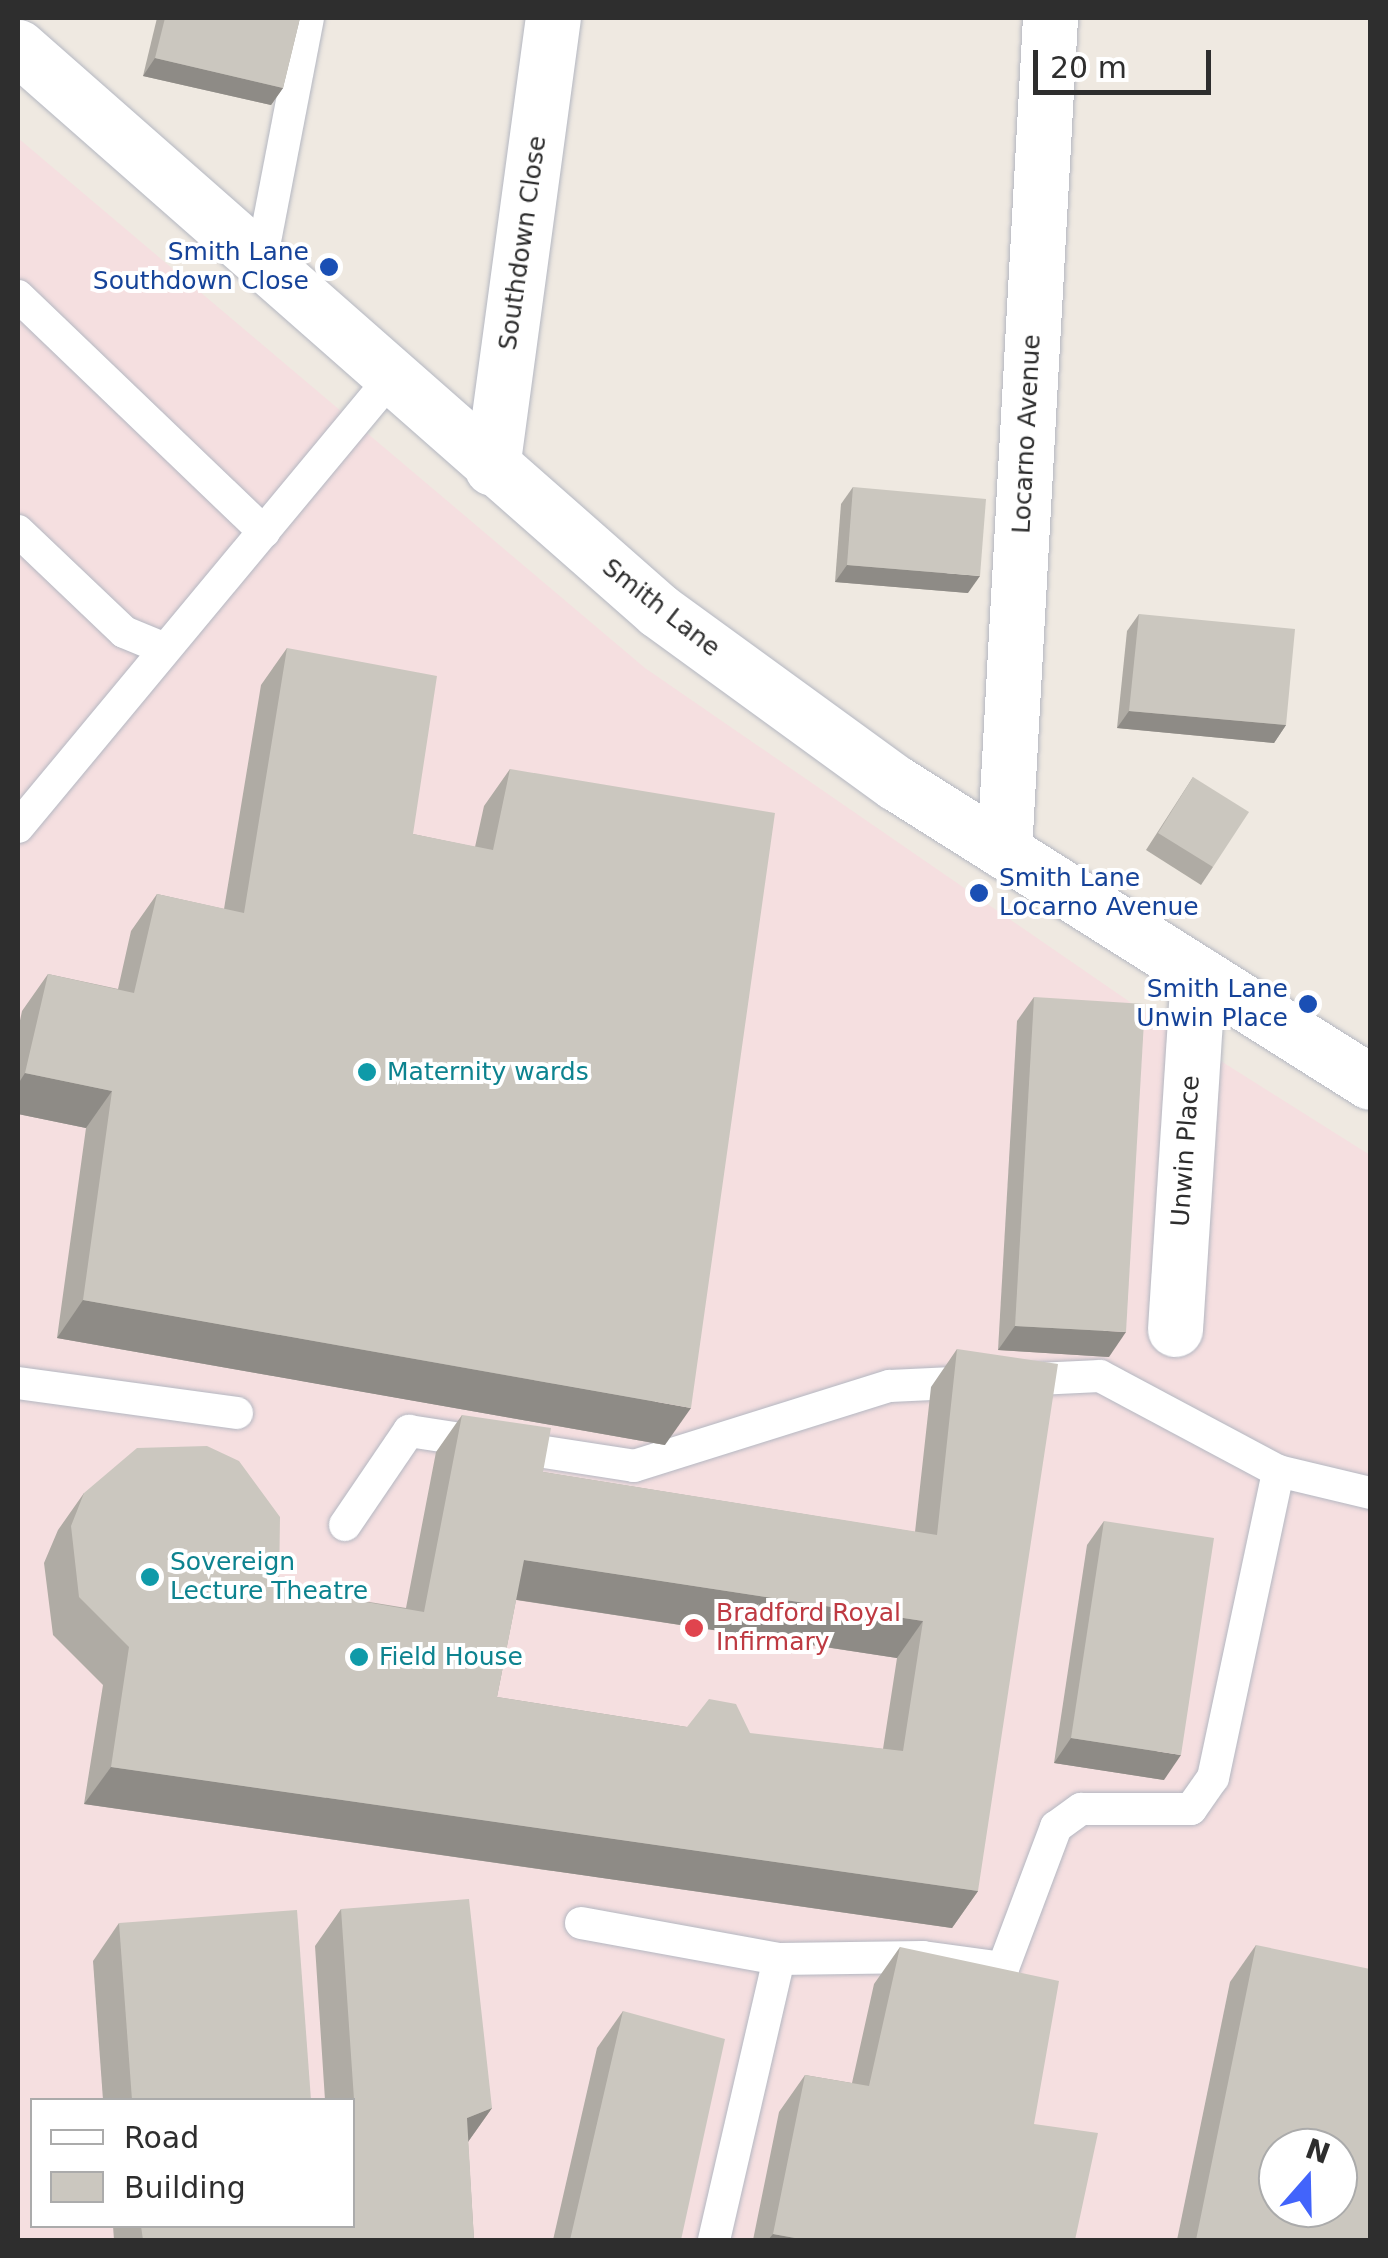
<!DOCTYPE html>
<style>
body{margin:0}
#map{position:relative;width:1388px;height:2258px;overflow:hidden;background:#efe9e1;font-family:"DejaVu Sans",sans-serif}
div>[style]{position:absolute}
.medical>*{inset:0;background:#f5dfe0}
.roads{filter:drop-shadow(0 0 2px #b4b7c1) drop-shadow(0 0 2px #b4b7c1)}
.lane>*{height:32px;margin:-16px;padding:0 16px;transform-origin:16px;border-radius:16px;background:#fff}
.street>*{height:55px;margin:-27.5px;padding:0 27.5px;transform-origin:27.5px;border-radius:27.5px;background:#fff}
.wall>*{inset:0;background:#afaba4}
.shaded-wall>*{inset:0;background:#8e8b86}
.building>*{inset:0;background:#cbc7bf}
.dots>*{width:28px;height:28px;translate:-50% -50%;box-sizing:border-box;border:5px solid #fff;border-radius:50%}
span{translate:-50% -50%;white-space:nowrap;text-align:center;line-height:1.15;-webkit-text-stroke:8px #fff;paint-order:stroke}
.street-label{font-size:25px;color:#2e2e2e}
.transit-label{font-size:25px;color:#164399}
.right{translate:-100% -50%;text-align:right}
.left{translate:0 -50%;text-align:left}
.culture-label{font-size:25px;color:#0d838f}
.health-label{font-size:25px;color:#be3a42}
.frame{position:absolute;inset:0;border:20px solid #2e2e2e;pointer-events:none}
.legend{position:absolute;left:30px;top:2098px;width:325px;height:130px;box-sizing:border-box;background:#fff;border:2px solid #ababab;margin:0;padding:12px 18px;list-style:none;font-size:30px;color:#2e2e2e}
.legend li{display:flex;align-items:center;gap:20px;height:50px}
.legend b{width:50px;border:2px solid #ababab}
.north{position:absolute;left:1258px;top:2128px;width:100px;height:100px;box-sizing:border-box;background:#fff;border:2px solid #ababab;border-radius:50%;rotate:20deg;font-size:28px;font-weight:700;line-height:40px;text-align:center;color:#2e2e2e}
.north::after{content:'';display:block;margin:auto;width:35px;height:45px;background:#4264fb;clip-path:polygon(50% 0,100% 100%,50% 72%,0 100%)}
.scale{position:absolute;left:1033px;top:50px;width:178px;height:45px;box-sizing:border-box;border:5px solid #2e2e2e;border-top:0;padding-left:12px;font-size:30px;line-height:35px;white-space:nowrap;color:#2e2e2e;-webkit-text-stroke:8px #fff;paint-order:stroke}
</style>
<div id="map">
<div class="medical">
<div style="clip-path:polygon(evenodd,18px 138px,645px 668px,1159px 1022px,1370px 1155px,1370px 2240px,18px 2240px,18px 138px,32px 2100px,352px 2100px,352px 2226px,32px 2226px,32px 2100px,18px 138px,1278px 2148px,1338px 2148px,1338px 2208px,1278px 2208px,1278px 2148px)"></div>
</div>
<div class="roads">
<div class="lane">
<div style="left:261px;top:262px;width:248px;rotate:-79.1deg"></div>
<div style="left:18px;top:296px;width:341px;rotate:43.8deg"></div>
<div style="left:18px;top:531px;width:146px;rotate:43.6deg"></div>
<div style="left:124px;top:632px;width:44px;rotate:22.5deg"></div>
<div style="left:18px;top:827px;width:584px;rotate:-50.28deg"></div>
<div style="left:18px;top:1383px;width:221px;rotate:7.8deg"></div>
<div style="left:345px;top:1525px;width:114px;rotate:-55.8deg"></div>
<div style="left:409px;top:1431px;width:228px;rotate:8.8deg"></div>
<div style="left:634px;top:1466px;width:268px;rotate:-17.4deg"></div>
<div style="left:890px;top:1386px;width:210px;rotate:-2.7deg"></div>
<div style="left:1100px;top:1376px;width:202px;rotate:28.1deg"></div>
<div style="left:1278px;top:1471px;width:95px;rotate:13.4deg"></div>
<div style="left:581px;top:1923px;width:201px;rotate:10.3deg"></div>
<div style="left:779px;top:1959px;width:144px;rotate:-0.8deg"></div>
<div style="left:923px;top:1957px;width:81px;rotate:7.8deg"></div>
<div style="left:1003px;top:1968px;width:151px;rotate:-69.4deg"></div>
<div style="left:1056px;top:1827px;width:31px;rotate:-36deg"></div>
<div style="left:1081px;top:1809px;width:110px"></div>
<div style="left:1191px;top:1809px;width:38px;rotate:-55deg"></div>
<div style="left:1213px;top:1778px;width:314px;rotate:-78deg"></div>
<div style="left:714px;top:2240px;width:288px;rotate:-77deg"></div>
</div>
<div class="street">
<div style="left:18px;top:47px;width:854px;rotate:41.34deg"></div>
<div style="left:659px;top:611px;width:293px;rotate:36deg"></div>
<div style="left:896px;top:783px;width:560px;rotate:32.24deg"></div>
<div style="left:492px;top:468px;width:454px;rotate:-82.3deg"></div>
<div style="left:1004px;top:851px;width:834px;rotate:-86.84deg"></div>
<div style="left:1175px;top:1329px;width:356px;rotate:-86.3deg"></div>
</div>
</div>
<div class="wall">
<div style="clip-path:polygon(157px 18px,300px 18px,283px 88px,271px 105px,143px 76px)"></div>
<div style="clip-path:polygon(853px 487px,968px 593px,835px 582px,841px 504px)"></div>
<div style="clip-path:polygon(1139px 614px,1286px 725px,1274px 743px,1117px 728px,1127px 631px)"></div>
<div style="clip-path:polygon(287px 648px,413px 834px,475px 847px,484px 806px,510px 769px,665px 1445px,57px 1338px,86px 1128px,18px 1114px,18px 1030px,22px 1011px,48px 974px,118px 989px,131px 931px,157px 894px,224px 909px,261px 685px)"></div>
<div style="clip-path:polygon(1193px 777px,1213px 867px,1201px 885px,1146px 850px)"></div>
<div style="clip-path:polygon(1034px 997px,1109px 1357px,998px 1350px,1017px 1021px)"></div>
<div style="clip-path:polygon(evenodd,957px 1349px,978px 1891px,952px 1928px,84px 1804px,103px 1685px,53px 1635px,44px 1563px,58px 1530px,84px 1493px,279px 1587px,406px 1608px,436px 1452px,462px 1415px,543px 1472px,915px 1532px,931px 1387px,957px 1349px,516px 1600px,897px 1658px,883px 1749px,687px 1727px,497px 1697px,516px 1600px)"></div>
<div style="clip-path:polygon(1104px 1521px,1164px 1780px,1054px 1763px,1087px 1545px)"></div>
<div style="clip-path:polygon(341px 1909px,492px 2108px,468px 2142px,474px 2240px,114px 2240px,113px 2226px,352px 2226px,352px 2100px,325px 2100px,315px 1946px)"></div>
<div style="clip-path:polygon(119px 1923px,311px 2100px,103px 2100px,93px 1961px)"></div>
<div style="clip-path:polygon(1256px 1945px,1370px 2240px,1177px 2240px,1230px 1982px)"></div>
<div style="clip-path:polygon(900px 1947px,1034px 2124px,1075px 2240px,753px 2240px,779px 2112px,805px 2075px,852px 2083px,874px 1984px)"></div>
<div style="clip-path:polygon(623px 2011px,681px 2240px,553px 2240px,597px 2048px)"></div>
</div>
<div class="shaded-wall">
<div style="clip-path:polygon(155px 58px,283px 88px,271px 105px,143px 76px)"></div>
<div style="clip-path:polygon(847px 565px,980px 576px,968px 593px,835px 582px)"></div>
<div style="clip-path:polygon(1129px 711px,1286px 725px,1274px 743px,1117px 728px)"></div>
<div style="clip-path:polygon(25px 1073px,112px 1091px,86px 1128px,18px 1114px,18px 1084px)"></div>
<div style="clip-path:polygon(83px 1300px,691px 1408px,665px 1445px,57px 1338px)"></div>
<div style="clip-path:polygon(1015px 1326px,1126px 1332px,1109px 1357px,998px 1350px)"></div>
<div style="clip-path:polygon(524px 1560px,923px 1621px,897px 1658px,498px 1597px)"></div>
<div style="clip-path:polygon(1071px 1738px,1181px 1755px,1164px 1780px,1054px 1763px)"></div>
<div style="clip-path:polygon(111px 1767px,978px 1891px,952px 1928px,84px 1804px)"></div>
<div style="clip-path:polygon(492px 2108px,465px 2146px,467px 2118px)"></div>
<div style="clip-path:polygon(773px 2234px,806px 2240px,768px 2240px)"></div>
</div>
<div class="building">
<div style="clip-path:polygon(165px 18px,300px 18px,283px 88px,155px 58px)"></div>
<div style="clip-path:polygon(853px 487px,986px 499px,980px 576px,847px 565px)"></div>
<div style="clip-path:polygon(1139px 614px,1295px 629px,1286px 725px,1129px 711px)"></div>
<div style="clip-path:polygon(287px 648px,437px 676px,413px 834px,493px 850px,510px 769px,775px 813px,691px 1408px,83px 1300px,112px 1091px,25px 1073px,48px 974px,134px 993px,157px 894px,244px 913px)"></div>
<div style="clip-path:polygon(1193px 777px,1249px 812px,1213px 867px,1158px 833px)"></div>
<div style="clip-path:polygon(1034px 997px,1145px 1004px,1126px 1332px,1015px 1326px)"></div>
<div style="clip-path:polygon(evenodd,957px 1349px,1058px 1364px,978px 1891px,111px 1767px,129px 1647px,79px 1597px,71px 1526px,84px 1493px,137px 1448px,207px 1446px,239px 1461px,280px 1517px,279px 1587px,424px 1612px,462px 1415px,551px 1428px,543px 1472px,937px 1535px,957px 1349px,524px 1560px,923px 1621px,903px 1751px,750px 1733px,736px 1704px,709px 1699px,687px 1727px,497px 1697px,524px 1560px)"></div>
<div style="clip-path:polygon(1104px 1521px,1214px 1538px,1181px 1755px,1071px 1738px)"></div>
<div style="clip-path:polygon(469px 1899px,492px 2108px,467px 2118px,474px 2240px,143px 2240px,141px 2226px,352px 2226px,352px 2114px,355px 2114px,341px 1909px)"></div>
<div style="clip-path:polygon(297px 1910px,311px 2100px,132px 2100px,119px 1923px)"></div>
<div style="clip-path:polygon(evenodd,1256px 1945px,1370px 1969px,1370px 2240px,1196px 2240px,1256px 1945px,1278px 2148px,1338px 2148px,1338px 2208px,1278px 2208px,1278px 2148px)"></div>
<div style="clip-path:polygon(900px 1947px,1059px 1981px,1034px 2124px,1098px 2133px,1075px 2240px,806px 2240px,773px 2234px,805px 2075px,869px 2086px)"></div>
<div style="clip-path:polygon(623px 2011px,725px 2039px,681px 2240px,570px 2240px)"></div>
</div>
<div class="dots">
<div style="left:329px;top:267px;background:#1a4fb4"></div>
<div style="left:979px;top:893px;background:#1a4fb4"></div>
<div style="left:1308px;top:1004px;background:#1a4fb4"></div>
<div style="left:367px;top:1072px;background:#0f9aa8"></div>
<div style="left:150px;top:1577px;background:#0f9aa8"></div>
<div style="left:694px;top:1628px;background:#e0444e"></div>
<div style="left:359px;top:1657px;background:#0f9aa8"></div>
</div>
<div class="street-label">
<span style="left:523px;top:243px;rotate:-82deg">Southdown Close</span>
<span style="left:1027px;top:434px;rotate:-87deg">Locarno Avenue</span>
<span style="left:661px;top:608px;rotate:38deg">Smith Lane</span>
<span style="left:1186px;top:1151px;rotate:-86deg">Unwin Place</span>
</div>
<div class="transit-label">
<span class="right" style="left:309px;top:267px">Smith Lane<br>Southdown Close</span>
<span class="left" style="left:999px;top:893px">Smith Lane<br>Locarno Avenue</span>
<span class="right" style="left:1288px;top:1004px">Smith Lane<br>Unwin Place</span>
</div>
<div class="culture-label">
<span class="left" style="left:387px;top:1072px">Maternity wards</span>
<span class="left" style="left:170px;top:1577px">Sovereign<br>Lecture Theatre</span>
<span class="left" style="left:379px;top:1657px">Field House</span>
</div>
<div class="health-label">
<span class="left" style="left:716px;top:1628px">Bradford Royal<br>Infirmary</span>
</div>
<div class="frame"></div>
<ul class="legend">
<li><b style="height:12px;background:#fff"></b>Road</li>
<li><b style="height:28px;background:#cbc7bf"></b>Building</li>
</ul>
<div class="north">N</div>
<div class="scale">20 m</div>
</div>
